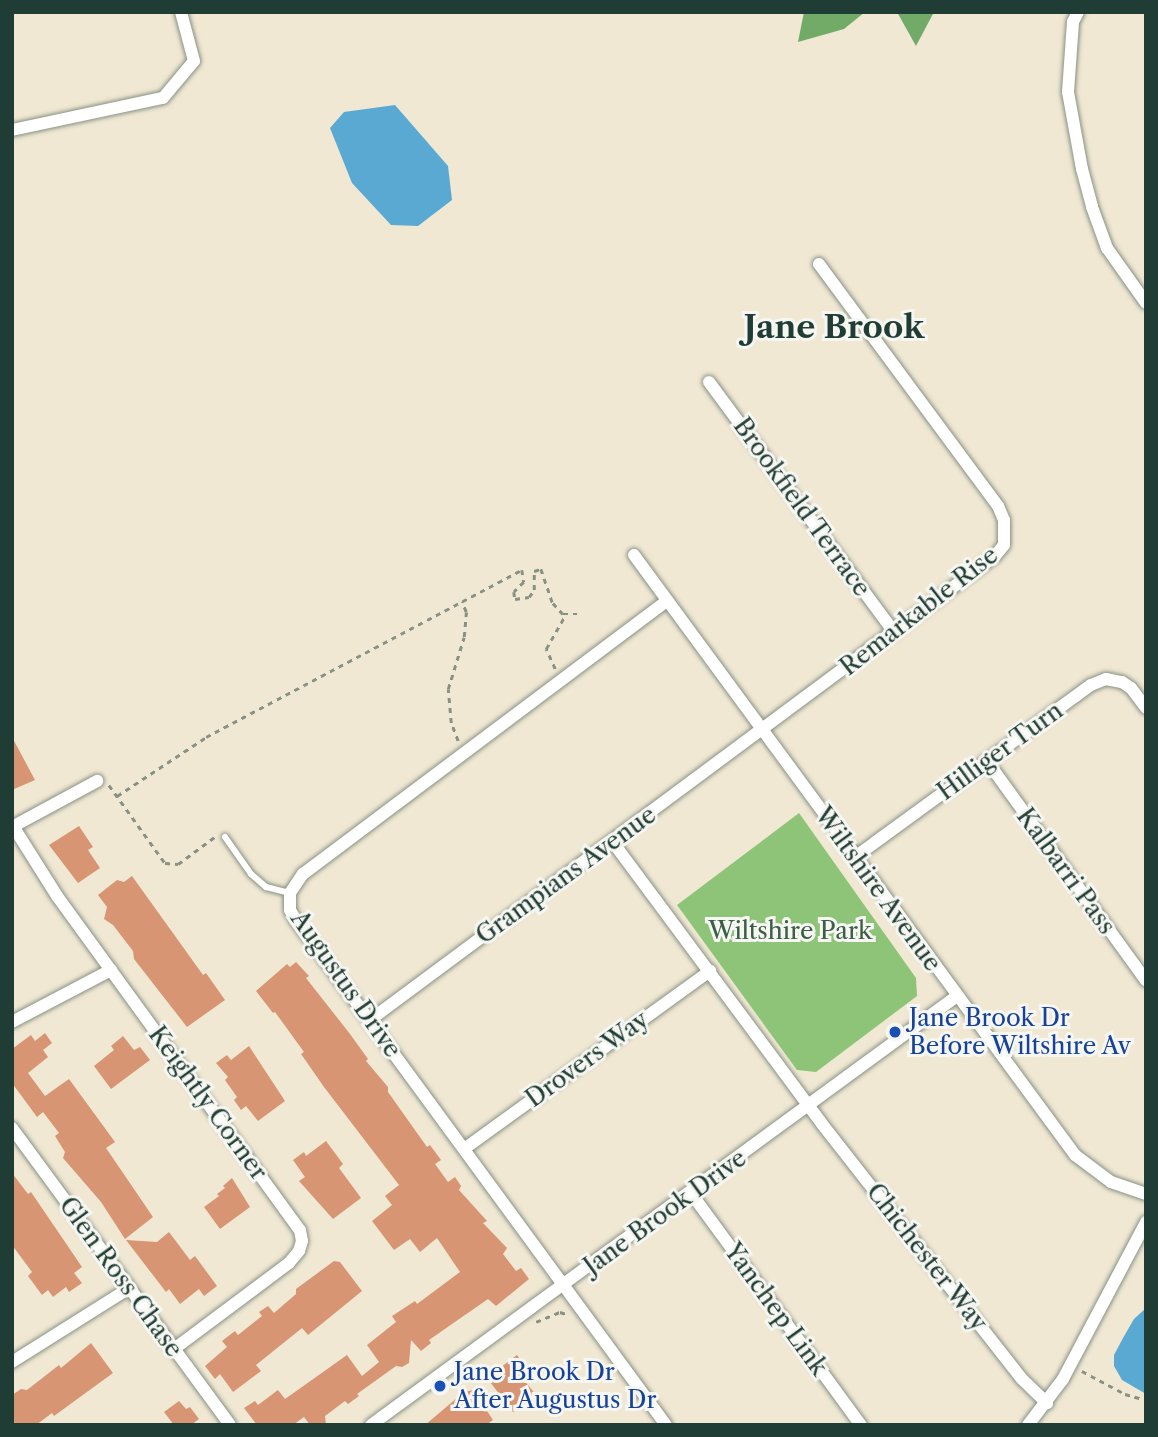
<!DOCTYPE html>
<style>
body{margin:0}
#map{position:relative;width:1158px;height:1437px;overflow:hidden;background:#f0e8d3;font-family:"Libre Caslon Text",serif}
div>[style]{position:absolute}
.green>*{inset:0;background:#8dc477}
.forest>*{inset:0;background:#72aa68}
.water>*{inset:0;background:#59a9d3}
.building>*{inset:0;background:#d79573}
.path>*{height:2.5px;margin-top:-1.25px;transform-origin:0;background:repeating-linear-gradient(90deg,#889284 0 5px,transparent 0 10px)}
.roads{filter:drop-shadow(0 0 2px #889284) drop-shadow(0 0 2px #889284)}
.service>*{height:6px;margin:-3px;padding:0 3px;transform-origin:3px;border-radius:3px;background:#fff}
.minor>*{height:12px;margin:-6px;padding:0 6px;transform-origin:6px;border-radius:6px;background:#fff}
.dots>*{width:19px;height:19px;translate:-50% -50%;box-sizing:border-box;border:4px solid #f6f6f2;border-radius:50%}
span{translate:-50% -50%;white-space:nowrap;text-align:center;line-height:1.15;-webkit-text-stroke:6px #f6f6f2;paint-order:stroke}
.street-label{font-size:24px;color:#1f3d34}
.park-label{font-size:24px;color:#3a5f45}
.transit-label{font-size:24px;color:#164399}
.left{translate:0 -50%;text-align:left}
.district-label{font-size:32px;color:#1f3d34;font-weight:700}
.frame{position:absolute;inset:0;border:14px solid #1f3d34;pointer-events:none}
</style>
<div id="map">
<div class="green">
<div style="clip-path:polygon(799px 813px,916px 978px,917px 996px,816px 1072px,797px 1070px,677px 905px)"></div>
</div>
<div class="forest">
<div style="clip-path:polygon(804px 12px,865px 12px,844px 29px,798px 42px)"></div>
<div style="clip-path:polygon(897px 12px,934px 12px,916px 46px)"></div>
</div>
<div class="water">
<div style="clip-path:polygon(395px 105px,448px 166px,452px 200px,418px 226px,391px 225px,352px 183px,330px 128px,344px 112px)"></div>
<div style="clip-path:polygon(1146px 1308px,1146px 1394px,1122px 1380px,1114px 1366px,1114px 1355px,1123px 1338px,1134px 1319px)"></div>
</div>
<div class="building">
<div style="clip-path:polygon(12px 737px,35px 780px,12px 790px)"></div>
<div style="clip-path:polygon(79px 826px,93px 847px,88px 850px,100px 868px,78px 883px,49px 845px)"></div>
<div style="clip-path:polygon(132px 876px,203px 975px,206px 973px,225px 1000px,187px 1027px,134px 959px,133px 951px,113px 925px,104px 919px,107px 907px,98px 895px,117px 880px,124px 882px)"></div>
<div style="clip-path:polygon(296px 962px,309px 976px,306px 978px,350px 1034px,368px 1059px,366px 1061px,388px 1087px,388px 1092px,427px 1147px,430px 1145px,441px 1160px,435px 1164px,448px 1182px,455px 1177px,461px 1186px,459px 1190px,487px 1221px,483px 1223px,507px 1248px,503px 1254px,516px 1271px,521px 1268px,529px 1279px,496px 1306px,488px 1299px,429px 1340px,431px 1343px,421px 1351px,411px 1340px,409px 1363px,402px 1367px,396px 1366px,357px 1394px,359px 1396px,348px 1404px,345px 1401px,325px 1416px,326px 1425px,310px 1425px,304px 1417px,293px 1425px,257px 1425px,244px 1408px,255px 1401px,258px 1405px,278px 1390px,285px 1399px,347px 1355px,362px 1376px,379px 1362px,367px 1345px,396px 1322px,392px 1316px,415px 1301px,417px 1304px,460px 1272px,437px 1238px,420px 1252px,410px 1239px,394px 1250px,372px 1221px,392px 1205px,385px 1196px,399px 1185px,324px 1087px,301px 1054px,304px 1052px,275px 1012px,273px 1013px,256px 991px,287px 964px,290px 967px)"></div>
<div style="clip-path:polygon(45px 1033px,52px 1043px,43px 1050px,48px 1057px,28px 1073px,45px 1096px,69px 1079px,115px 1142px,106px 1148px,153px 1217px,125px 1239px,101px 1202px,63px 1158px,65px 1152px,55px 1136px,59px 1133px,43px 1112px,37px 1117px,12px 1083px,12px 1049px,31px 1035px,35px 1041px)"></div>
<div style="clip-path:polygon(123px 1036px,134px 1050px,140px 1047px,150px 1060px,111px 1089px,94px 1066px,114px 1050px,111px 1046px)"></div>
<div style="clip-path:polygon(249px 1046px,285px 1101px,258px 1121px,246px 1106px,241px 1110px,234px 1100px,237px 1097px,225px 1080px,228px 1077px,216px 1063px,227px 1055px,231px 1060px)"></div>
<div style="clip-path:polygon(326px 1141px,343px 1164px,339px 1168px,361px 1198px,333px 1219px,299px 1181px,305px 1177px,293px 1160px,304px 1152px,306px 1156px)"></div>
<div style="clip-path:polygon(12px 1173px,28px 1194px,31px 1192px,82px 1267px,74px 1273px,82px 1283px,69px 1292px,66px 1287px,53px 1297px,48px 1290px,42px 1295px,28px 1276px,32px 1272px,12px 1245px)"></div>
<div style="clip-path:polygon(232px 1178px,250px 1207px,220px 1229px,204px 1207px,219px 1196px,217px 1194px,225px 1188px,223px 1186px)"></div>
<div style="clip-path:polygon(169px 1232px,190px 1260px,195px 1256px,217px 1286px,204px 1296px,199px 1289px,180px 1304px,169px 1289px,166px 1292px,126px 1240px,157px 1242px)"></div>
<div style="clip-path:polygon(334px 1261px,340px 1262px,362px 1291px,308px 1335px,302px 1328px,256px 1365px,261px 1371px,233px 1392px,220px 1374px,215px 1379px,205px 1366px,227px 1347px,222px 1341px,235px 1331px,238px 1335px,262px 1316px,259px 1312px,268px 1306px,274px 1313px,296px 1294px,296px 1289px)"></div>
<div style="clip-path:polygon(91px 1343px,113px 1373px,54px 1416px,52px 1413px,36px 1425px,16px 1425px,12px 1419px,12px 1395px,21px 1389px,27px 1390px,59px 1365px,61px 1368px)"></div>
<div style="clip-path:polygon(517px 1355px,528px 1370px,521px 1376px,536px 1395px,513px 1412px,487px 1378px)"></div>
<div style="clip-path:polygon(473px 1390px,493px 1420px,486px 1425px,425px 1425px,464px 1392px)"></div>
<div style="clip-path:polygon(179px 1401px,186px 1409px,190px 1407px,199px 1419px,191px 1425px,174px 1425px,164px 1412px)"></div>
</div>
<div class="path">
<div style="left:555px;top:669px;width:22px;rotate:-114deg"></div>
<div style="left:546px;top:649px;width:40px;rotate:-60.3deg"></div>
<div style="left:458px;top:741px;width:19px;rotate:-111deg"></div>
<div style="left:451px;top:723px;width:34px;rotate:-95deg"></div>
<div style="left:448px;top:689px;width:54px;rotate:-72.9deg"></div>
<div style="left:464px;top:637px;width:25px;rotate:-85deg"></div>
<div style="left:466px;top:612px;width:11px;rotate:-112deg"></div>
<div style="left:109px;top:785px;width:96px;rotate:54.3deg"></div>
<div style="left:165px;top:863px;width:13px;rotate:4deg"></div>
<div style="left:178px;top:864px;width:47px;rotate:-36.4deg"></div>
<div style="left:117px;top:796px;width:107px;rotate:-33.5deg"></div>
<div style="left:206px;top:737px;width:357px;rotate:-27.9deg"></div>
<div style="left:522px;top:570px;width:12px;rotate:81deg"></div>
<div style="left:524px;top:582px;width:14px;rotate:135deg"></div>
<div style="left:514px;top:592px;width:7px;rotate:82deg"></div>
<div style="left:515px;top:599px;width:14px;rotate:-8deg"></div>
<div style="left:529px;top:597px;width:9px;rotate:-54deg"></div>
<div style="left:534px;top:590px;width:19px;rotate:-90deg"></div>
<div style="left:534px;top:571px;width:7px;rotate:-16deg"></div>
<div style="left:541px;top:569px;width:36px;rotate:71deg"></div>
<div style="left:553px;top:603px;width:15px;rotate:48deg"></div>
<div style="left:563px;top:614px;width:14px"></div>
<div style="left:536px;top:1322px;width:26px;rotate:-23deg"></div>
<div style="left:560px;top:1312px;width:9px;rotate:18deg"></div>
<div style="left:1082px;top:1371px;width:49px;rotate:28.1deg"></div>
<div style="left:1125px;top:1394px;width:22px;rotate:16deg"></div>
</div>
<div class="roads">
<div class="service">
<div style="left:225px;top:837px;width:45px;rotate:54.9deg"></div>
<div style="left:251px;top:874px;width:20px;rotate:41deg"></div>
<div style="left:266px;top:887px;width:25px;rotate:14deg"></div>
</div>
<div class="minor">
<div style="left:1078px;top:12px;width:11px;rotate:117deg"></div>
<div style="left:1073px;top:22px;width:70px;rotate:94.1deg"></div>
<div style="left:1068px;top:92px;width:78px;rotate:79.7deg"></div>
<div style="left:1082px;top:169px;width:39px;rotate:75deg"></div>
<div style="left:1092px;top:207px;width:44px;rotate:69.9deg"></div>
<div style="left:1107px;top:248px;width:67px;rotate:54.7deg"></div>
<div style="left:12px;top:130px;width:154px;rotate:-12deg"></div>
<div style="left:163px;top:98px;width:48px;rotate:-50deg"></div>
<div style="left:194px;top:61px;width:51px;rotate:-104.9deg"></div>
<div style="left:709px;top:382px;width:311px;rotate:53.5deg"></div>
<div style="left:634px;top:555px;width:745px;rotate:53.68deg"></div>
<div style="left:1075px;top:1155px;width:45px;rotate:36.9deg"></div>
<div style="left:1111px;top:1182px;width:37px;rotate:19deg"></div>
<div style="left:987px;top:761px;width:271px;rotate:54.1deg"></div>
<div style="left:13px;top:826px;width:83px;rotate:57.8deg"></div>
<div style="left:57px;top:896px;width:413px;rotate:54deg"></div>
<div style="left:300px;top:1230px;width:11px;rotate:80deg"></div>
<div style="left:302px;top:1241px;width:10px;rotate:107deg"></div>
<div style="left:299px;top:1251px;width:16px;rotate:130deg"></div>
<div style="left:289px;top:1263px;width:144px;rotate:143.2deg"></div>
<div style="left:12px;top:827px;width:97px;rotate:-28.4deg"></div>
<div style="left:612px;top:841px;width:352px;rotate:53.4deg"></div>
<div style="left:822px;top:1124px;width:324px;rotate:51.9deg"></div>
<div style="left:1022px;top:1379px;width:35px;rotate:44deg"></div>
<div style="left:855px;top:857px;width:292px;rotate:-36.1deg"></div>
<div style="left:1091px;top:685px;width:16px;rotate:-22deg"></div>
<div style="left:1106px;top:679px;width:16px;rotate:11deg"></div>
<div style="left:1122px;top:682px;width:11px;rotate:34deg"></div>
<div style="left:1131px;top:688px;width:25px;rotate:53deg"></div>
<div style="left:370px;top:1020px;width:778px;rotate:-36.59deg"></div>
<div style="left:995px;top:556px;width:14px;rotate:-51deg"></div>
<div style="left:1004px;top:545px;width:25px;rotate:-90deg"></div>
<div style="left:1004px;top:520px;width:15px;rotate:-113deg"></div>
<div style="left:998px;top:506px;width:301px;rotate:-126.5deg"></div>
<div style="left:12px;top:1022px;width:112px;rotate:-27.7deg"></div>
<div style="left:12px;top:1128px;width:368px;rotate:53.7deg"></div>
<div style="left:464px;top:1149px;width:304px;rotate:-35.9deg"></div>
<div style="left:691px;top:1193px;width:288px;rotate:53.8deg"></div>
<div style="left:12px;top:1362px;width:137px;rotate:-32.2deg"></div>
<div style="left:371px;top:1425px;width:726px;rotate:-36.21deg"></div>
<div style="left:666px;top:1425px;width:627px;rotate:-126.25deg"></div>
<div style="left:295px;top:919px;width:10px;rotate:-119deg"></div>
<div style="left:290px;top:910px;width:17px;rotate:-90deg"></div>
<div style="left:290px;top:893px;width:23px;rotate:-56deg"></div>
<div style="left:303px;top:874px;width:455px;rotate:-36.9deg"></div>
<div style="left:1028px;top:1425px;width:58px;rotate:-52.7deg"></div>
<div style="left:1063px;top:1379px;width:178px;rotate:-62.1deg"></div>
</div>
</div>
<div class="dots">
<div style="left:895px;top:1032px;background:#1a4fb4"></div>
<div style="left:440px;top:1386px;background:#1a4fb4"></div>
</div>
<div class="street-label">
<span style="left:802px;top:507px;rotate:54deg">Brookfield Terrace</span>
<span style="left:919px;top:611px;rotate:-38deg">Remarkable Rise</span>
<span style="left:1000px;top:751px;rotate:-36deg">Hilliger Turn</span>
<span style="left:1066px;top:871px;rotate:54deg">Kalbarri Pass</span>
<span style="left:566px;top:875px;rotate:-36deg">Grampians Avenue</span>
<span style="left:878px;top:889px;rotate:54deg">Wiltshire Avenue</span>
<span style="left:346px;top:984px;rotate:55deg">Augustus Drive</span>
<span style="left:587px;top:1059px;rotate:-36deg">Drovers Way</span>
<span style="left:208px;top:1103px;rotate:54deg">Keightly Corner</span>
<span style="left:665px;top:1212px;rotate:-36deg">Jane Brook Drive</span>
<span style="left:927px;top:1257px;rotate:52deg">Chichester Way</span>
<span style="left:121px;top:1277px;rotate:54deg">Glen Ross Chase</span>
<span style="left:776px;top:1309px;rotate:54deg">Yanchep Link</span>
</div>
<div class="park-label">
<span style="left:790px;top:931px">Wiltshire Park</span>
</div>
<div class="transit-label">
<span class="left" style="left:909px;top:1032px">Jane Brook Dr<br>Before Wiltshire Av</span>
<span class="left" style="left:454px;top:1386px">Jane Brook Dr<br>After Augustus Dr</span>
</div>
<div class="district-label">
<span style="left:834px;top:327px">Jane Brook</span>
</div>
<div class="frame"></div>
</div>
